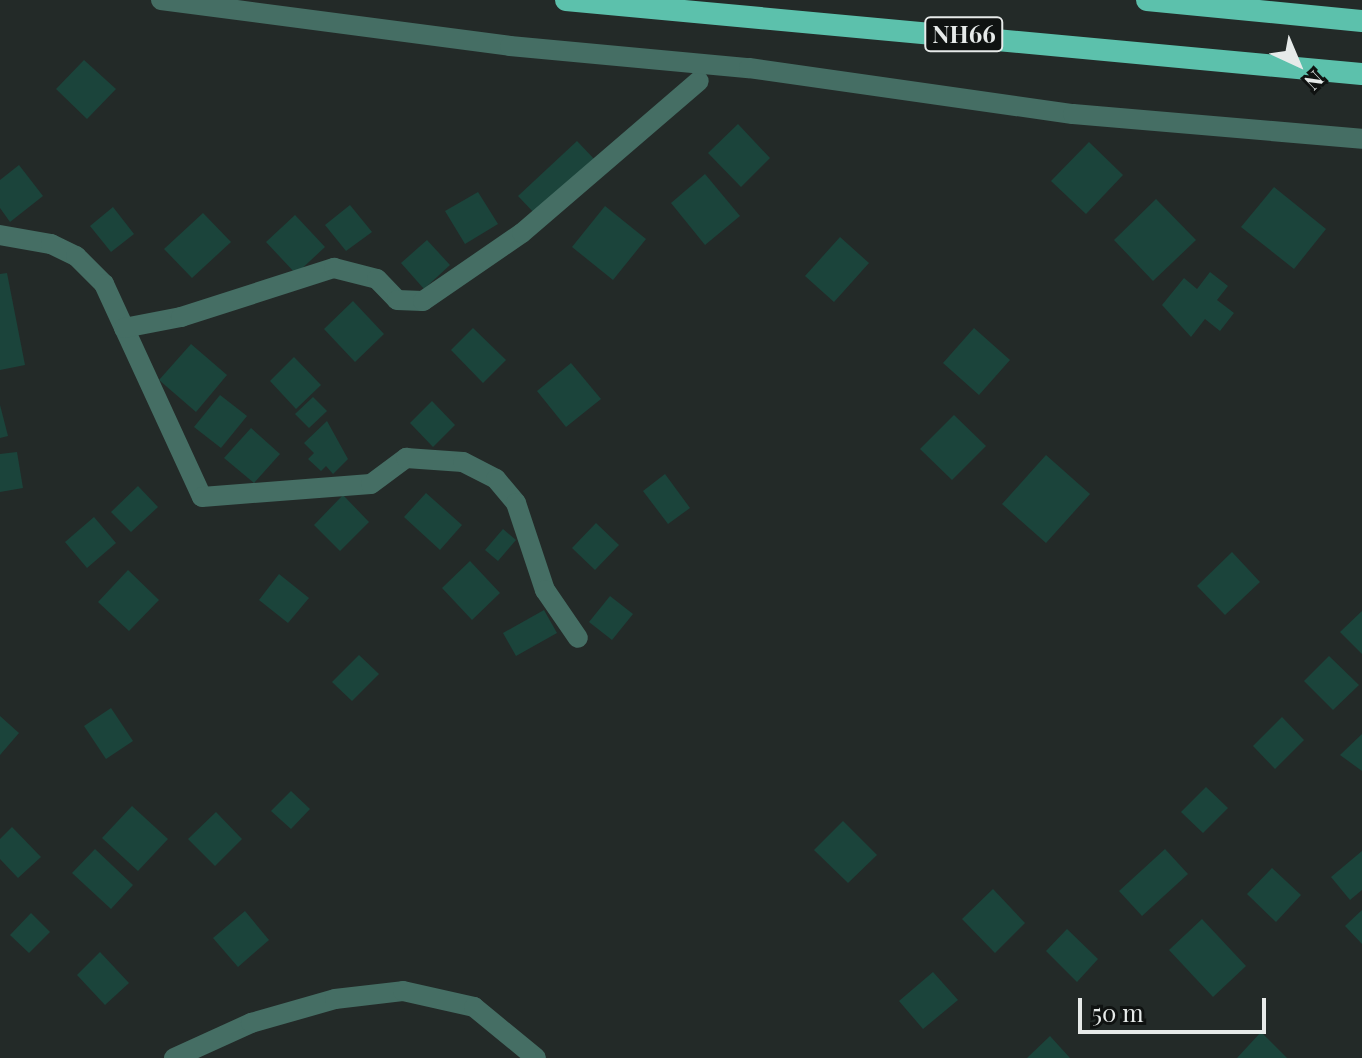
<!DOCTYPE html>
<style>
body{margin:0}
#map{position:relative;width:1362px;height:1058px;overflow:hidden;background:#232a28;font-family:"Playfair Display",serif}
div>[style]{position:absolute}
.building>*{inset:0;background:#1b443b}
.minor>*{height:20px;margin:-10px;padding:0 10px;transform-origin:10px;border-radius:10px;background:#456e64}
.tertiary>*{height:20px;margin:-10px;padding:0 10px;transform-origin:10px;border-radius:10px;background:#456e64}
.trunk>*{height:22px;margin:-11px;padding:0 11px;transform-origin:11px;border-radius:11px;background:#5cc1ac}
span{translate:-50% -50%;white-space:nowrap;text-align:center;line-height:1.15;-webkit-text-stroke:6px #0f1211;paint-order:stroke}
.shield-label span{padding:2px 6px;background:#0f1211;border:2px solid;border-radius:6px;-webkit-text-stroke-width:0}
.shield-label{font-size:24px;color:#e6eae9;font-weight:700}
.north{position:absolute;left:1258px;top:24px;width:80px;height:80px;-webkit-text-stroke:6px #0f1211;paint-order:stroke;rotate:136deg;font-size:22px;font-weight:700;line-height:32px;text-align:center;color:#e6eae9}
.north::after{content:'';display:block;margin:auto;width:28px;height:36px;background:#e6eae9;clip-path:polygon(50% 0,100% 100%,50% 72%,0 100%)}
.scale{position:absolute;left:1078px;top:998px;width:188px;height:36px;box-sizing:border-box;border:4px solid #e6eae9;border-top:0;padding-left:10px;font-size:24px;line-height:28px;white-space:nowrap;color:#e6eae9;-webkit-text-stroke:6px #0f1211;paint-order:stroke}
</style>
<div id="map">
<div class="building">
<div style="clip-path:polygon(84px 60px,116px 89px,87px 119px,56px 89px)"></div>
<div style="clip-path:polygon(738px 124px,770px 158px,741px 187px,708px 153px)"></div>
<div style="clip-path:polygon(577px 141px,596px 161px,537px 216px,518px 196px)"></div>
<div style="clip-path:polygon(1089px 142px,1123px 175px,1086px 214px,1051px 181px)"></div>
<div style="clip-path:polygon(19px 165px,43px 196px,10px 222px,0 208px,0 180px)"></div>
<div style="clip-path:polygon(705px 174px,740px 216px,705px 245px,671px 203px)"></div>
<div style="clip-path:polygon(1274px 187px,1326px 229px,1294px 269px,1241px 227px)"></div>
<div style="clip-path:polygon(478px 192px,498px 224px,465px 244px,445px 211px)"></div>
<div style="clip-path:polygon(1156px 199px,1196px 240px,1153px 281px,1114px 240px)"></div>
<div style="clip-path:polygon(350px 205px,372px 232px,346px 251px,325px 225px)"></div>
<div style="clip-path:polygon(605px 206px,646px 239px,613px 280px,572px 247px)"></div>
<div style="clip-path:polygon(113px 207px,134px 234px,111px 252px,90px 226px)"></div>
<div style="clip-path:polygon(203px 213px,231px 242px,192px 278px,164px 249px)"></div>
<div style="clip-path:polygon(295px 215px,325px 247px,296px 274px,266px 242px)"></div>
<div style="clip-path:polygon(840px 237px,869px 263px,834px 302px,805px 276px)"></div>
<div style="clip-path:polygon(427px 240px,450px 265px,424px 289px,401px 263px)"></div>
<div style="clip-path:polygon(1210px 272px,1228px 286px,1217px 300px,1234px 313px,1220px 331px,1205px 319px,1191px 337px,1162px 305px,1184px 278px,1197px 289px)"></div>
<div style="clip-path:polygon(7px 273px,25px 365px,0 370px,0 274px)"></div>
<div style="clip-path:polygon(353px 301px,384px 334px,355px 362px,324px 329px)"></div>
<div style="clip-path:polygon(473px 328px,506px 360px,483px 383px,451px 350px)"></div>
<div style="clip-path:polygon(974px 328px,1010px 360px,979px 395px,943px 363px)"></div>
<div style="clip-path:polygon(191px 344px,227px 375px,196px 412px,159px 380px)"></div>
<div style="clip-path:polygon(294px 357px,321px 385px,296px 409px,270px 381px)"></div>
<div style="clip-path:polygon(571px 363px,601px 399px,566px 427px,537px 391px)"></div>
<div style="clip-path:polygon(220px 395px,247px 416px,221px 448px,194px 427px)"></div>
<div style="clip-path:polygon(313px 397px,327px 411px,309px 428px,295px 414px)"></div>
<div style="clip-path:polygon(432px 401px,455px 425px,433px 447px,410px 423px)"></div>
<div style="clip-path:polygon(0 405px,8px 436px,0 438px)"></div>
<div style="clip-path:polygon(954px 415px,986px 446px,952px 480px,920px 449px)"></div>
<div style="clip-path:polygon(327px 421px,348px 459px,333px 474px,326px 466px,321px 471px,308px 459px,314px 453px,304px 443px)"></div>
<div style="clip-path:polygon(251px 428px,280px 454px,254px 483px,224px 458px)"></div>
<div style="clip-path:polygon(17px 452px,23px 488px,0 492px,0 454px)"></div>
<div style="clip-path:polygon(1046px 455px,1090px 494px,1046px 543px,1002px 504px)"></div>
<div style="clip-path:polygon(665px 474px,690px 508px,668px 524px,643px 491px)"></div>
<div style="clip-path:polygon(138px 486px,158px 507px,131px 532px,111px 512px)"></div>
<div style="clip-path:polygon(426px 493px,462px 525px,440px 550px,404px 517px)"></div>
<div style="clip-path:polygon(343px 495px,369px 522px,340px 551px,314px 525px)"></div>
<div style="clip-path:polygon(94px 517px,116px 543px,87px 568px,65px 542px)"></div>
<div style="clip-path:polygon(596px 523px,619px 545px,595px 570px,572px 548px)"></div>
<div style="clip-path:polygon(503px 529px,516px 540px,498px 561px,485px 550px)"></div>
<div style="clip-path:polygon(1232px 552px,1260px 582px,1225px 615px,1197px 586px)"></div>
<div style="clip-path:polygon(470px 561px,500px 593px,472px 620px,442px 588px)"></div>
<div style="clip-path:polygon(128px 570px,159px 600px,129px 631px,98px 602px)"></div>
<div style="clip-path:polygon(279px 574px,309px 598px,288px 623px,259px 600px)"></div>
<div style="clip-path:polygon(610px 596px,633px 614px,612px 640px,589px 622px)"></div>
<div style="clip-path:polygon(544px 610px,557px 633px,516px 656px,503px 633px)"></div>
<div style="clip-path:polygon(1362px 611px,1362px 654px,1340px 632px)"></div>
<div style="clip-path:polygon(359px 655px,379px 674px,352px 701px,332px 682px)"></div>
<div style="clip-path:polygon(1329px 656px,1359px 685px,1333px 710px,1304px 681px)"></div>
<div style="clip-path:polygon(111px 708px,133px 741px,106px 759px,84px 726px)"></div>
<div style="clip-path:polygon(0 716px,19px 733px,0 755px)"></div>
<div style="clip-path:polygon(1282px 717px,1304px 740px,1275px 769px,1253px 746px)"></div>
<div style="clip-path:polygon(1362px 734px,1362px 771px,1340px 755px)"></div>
<div style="clip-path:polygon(1206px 787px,1228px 808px,1203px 833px,1181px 812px)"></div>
<div style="clip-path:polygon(291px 791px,310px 809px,291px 829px,271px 811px)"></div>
<div style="clip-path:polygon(132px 806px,168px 839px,138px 871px,102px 838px)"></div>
<div style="clip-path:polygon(216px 812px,242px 839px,215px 866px,188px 839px)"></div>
<div style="clip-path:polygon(843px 821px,877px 855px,848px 883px,814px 850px)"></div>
<div style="clip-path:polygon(12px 827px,41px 857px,18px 878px,0 859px,0 839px)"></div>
<div style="clip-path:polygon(95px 849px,133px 885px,111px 909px,72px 873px)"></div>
<div style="clip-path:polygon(1165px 849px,1188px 874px,1142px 916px,1119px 891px)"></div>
<div style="clip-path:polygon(1362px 851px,1362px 890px,1350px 900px,1331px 877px)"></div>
<div style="clip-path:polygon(1272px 868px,1301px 895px,1276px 922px,1247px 894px)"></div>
<div style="clip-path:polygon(993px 889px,1025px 923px,995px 953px,962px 919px)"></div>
<div style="clip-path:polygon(1362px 910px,1362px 944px,1345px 926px)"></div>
<div style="clip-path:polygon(245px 911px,269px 940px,238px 967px,213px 938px)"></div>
<div style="clip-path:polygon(31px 913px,50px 932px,29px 953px,10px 935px)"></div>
<div style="clip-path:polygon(1202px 919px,1246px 966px,1213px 997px,1169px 950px)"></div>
<div style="clip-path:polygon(1067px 929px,1098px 959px,1077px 982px,1046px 951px)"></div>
<div style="clip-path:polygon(100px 952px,129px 983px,105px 1005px,77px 975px)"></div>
<div style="clip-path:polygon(933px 972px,958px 1000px,923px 1029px,899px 1001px)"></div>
<div style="clip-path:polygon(1261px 1032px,1287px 1058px,1237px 1058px)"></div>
<div style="clip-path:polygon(1050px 1036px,1070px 1058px,1027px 1058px)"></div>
</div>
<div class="minor">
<div style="left:0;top:235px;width:52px;rotate:10deg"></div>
<div style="left:51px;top:244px;width:28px;rotate:26deg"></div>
<div style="left:76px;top:256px;width:40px;rotate:45deg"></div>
<div style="left:104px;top:284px;width:234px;rotate:65.3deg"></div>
<div style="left:202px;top:497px;width:169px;rotate:-4.4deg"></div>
<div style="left:371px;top:484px;width:44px;rotate:-36.6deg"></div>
<div style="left:406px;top:458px;width:57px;rotate:4deg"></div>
<div style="left:463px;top:462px;width:37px;rotate:27deg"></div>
<div style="left:496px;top:479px;width:31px;rotate:50deg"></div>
<div style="left:516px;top:503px;width:92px;rotate:71.6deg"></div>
<div style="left:545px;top:590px;width:58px;rotate:55.5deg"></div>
<div style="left:124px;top:328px;width:58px;rotate:-10.9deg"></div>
<div style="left:181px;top:317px;width:161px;rotate:-17.8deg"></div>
<div style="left:334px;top:268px;width:44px;rotate:14.3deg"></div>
<div style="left:377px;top:279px;width:29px;rotate:46deg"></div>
<div style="left:397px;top:300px;width:26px;rotate:2deg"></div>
<div style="left:423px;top:301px;width:120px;rotate:-34.5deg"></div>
<div style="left:522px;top:233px;width:233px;rotate:-40.7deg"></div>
<div style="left:174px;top:1058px;width:85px;rotate:-24.4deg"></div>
<div style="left:251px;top:1023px;width:87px;rotate:-15.9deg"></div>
<div style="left:335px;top:999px;width:68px;rotate:-6.7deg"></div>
<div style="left:403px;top:991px;width:73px;rotate:12.7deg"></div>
<div style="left:474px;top:1007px;width:80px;rotate:39.4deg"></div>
</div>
<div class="tertiary">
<div style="left:161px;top:0;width:352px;rotate:7.5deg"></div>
<div style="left:510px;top:46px;width:240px;rotate:5.3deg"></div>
<div style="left:749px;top:68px;width:327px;rotate:8.1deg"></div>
<div style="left:1073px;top:114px;width:290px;rotate:4.9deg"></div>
</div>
<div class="trunk">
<div style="left:566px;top:0;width:799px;rotate:5.31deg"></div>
<div style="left:1147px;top:0;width:216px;rotate:5.6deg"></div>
</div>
<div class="shield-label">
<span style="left:964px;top:34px">NH66</span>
</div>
<div class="north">N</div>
<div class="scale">50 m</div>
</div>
